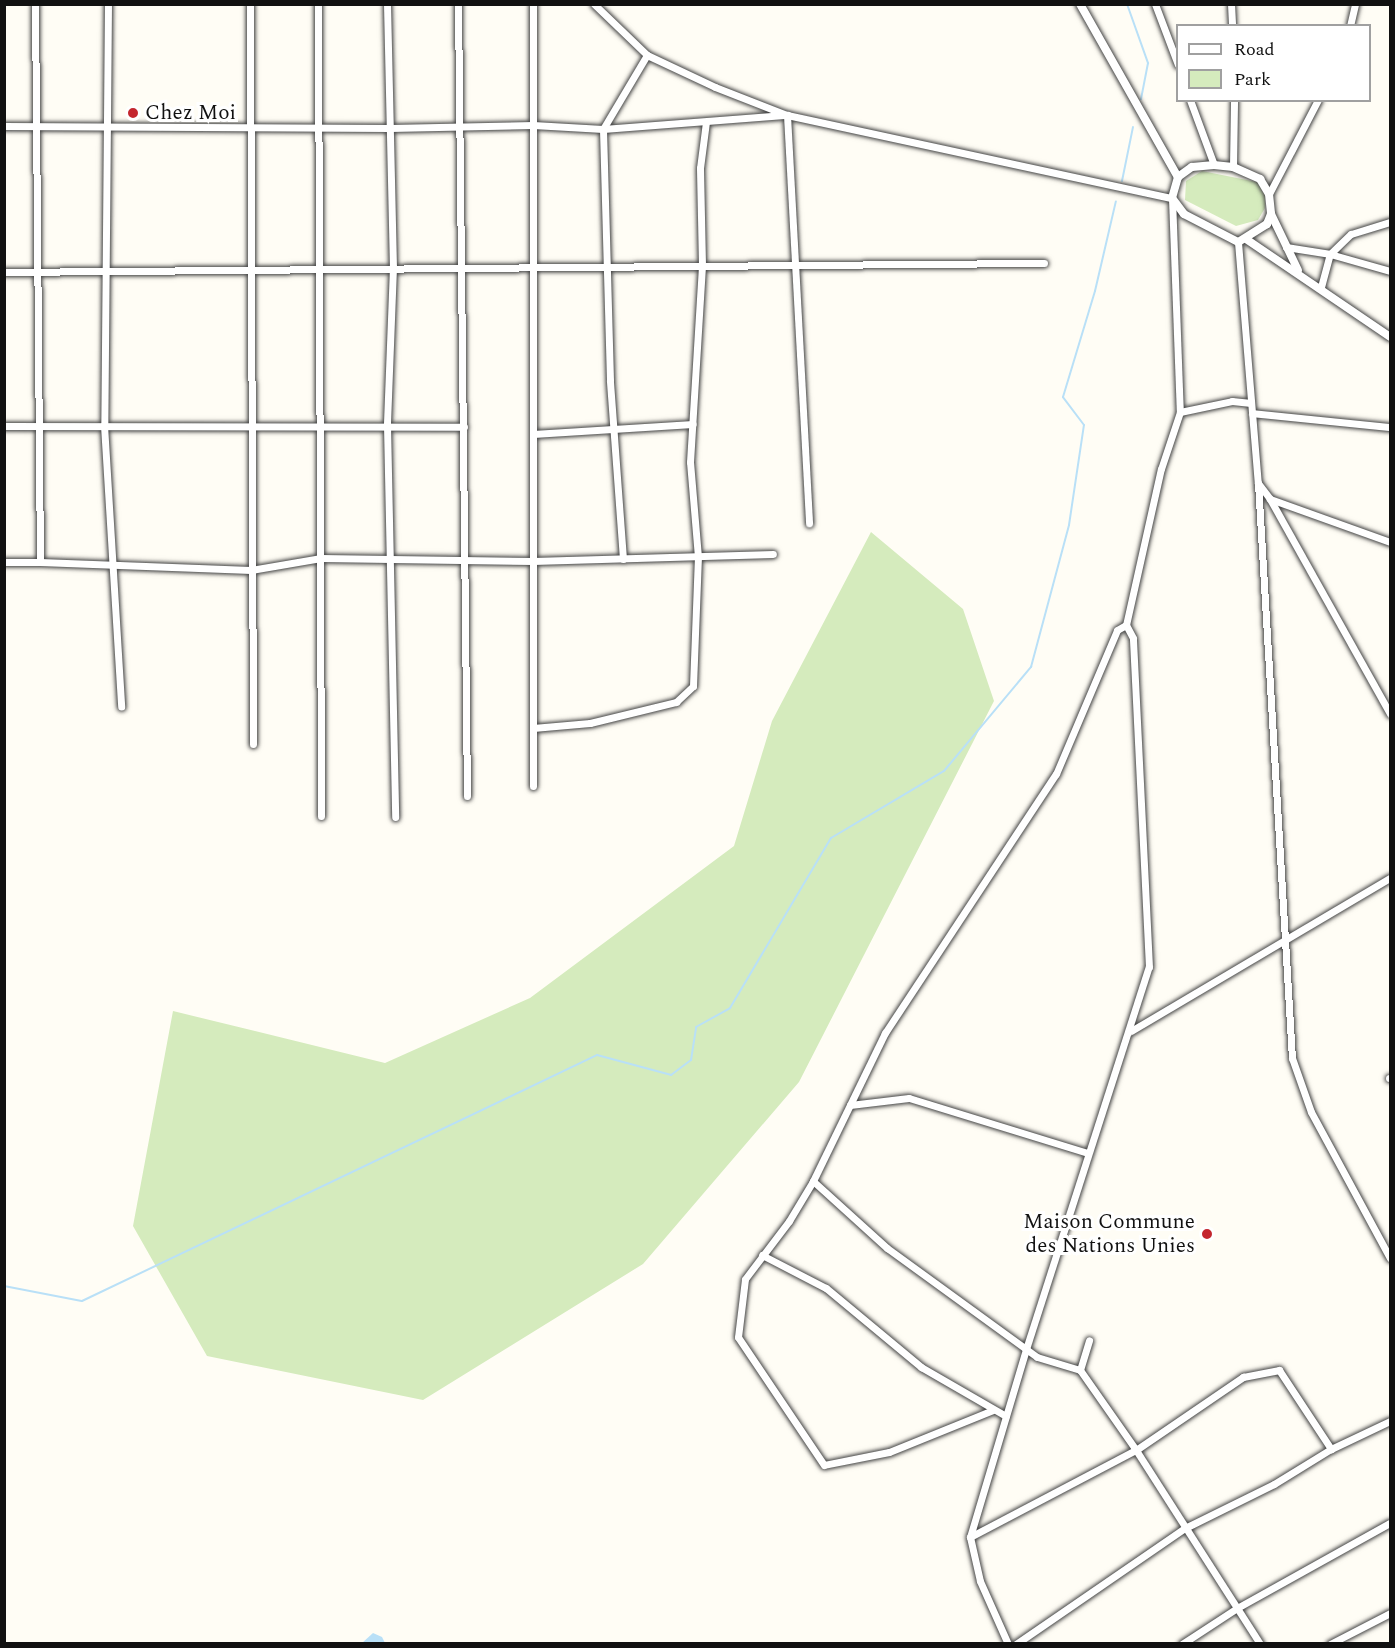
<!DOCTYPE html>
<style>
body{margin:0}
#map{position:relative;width:1395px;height:1648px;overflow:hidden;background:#fffdf5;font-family:Spectral,serif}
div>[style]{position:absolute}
.green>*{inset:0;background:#d5ebbd}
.water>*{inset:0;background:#b9e0f7}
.stream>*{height:2px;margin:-1px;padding:0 1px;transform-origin:1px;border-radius:1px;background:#b9e0f7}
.roads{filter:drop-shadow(0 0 2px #444) drop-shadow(0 0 2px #444)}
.minor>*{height:7px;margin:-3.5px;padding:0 3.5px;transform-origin:3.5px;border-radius:3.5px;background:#fff}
.tertiary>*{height:8px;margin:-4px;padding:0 4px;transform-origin:4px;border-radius:4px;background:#fff}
.dots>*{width:16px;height:16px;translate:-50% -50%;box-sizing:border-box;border:3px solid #fff;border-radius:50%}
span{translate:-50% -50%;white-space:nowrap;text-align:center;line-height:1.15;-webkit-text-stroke:6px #fff;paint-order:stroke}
.poi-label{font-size:21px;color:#111}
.left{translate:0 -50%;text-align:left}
.right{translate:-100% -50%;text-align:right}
.frame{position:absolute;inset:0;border:6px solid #111;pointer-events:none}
.legend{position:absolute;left:1176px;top:24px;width:195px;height:78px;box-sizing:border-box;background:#fff;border:2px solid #a0a0a0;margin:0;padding:8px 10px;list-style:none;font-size:18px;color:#111}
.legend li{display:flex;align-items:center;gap:12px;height:30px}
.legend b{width:30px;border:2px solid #a0a0a0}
</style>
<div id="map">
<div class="green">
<div style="clip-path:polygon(1202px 171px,1257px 182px,1265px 196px,1265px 208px,1258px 220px,1236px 226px,1185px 200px,1186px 181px)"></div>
<div style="clip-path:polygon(871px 532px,963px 609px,994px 701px,799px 1082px,643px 1264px,423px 1400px,207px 1356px,133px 1226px,173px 1011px,385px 1063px,530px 998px,734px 846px,772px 721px)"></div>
</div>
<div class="water">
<div style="clip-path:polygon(373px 1633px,382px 1637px,385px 1643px,362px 1643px)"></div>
</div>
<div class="stream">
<div style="left:1127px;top:4px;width:63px;rotate:70.4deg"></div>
<div style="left:1148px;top:63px;width:37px;rotate:101deg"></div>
<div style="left:1122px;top:181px;width:55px;rotate:-78.5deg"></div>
<div style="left:4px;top:1286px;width:79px;rotate:10.9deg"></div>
<div style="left:82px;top:1301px;width:571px;rotate:-25.53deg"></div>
<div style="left:597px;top:1055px;width:77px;rotate:15.1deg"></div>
<div style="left:671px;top:1075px;width:25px;rotate:-37deg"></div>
<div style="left:691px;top:1060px;width:33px;rotate:-81deg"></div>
<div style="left:696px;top:1027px;width:39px;rotate:-29deg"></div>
<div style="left:730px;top:1008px;width:198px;rotate:-59.3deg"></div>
<div style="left:831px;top:838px;width:131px;rotate:-30.7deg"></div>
<div style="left:944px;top:771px;width:136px;rotate:-50.1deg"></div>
<div style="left:1031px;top:667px;width:147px;rotate:-75deg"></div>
<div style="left:1069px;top:525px;width:101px;rotate:-81.5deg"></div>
<div style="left:1084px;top:425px;width:35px;rotate:-127deg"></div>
<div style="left:1063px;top:397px;width:111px;rotate:-73.2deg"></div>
<div style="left:1095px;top:291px;width:92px;rotate:-76.9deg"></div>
</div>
<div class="roads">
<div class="minor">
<div style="left:35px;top:4px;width:558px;rotate:89.49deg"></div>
<div style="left:40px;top:562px;width:211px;rotate:2.2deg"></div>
<div style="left:251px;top:570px;width:71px;rotate:-9.7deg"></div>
<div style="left:321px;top:558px;width:212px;rotate:0.8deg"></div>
<div style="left:533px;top:561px;width:240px;rotate:-1.7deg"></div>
<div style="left:108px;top:4px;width:421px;rotate:90.5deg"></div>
<div style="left:104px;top:425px;width:282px;rotate:86.5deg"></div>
<div style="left:250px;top:4px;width:740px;rotate:89.77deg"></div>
<div style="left:318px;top:4px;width:812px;rotate:89.79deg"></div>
<div style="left:387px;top:4px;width:263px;rotate:88.7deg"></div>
<div style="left:393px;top:267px;width:158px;rotate:92.2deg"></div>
<div style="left:387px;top:425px;width:392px;rotate:88.8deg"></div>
<div style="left:458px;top:4px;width:792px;rotate:89.35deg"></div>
<div style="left:533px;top:4px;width:782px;rotate:90deg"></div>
<div style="left:594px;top:4px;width:74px;rotate:43.9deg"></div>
<div style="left:647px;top:55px;width:75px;rotate:25.2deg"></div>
<div style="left:715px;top:87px;width:77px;rotate:21.3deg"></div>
<div style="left:787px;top:115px;width:394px;rotate:12.2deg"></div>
<div style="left:1172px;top:198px;width:214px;rotate:87.9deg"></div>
<div style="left:1155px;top:4px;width:65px;rotate:69.3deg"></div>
<div style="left:1231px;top:4px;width:22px;rotate:87deg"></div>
<div style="left:1350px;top:26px;width:23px;rotate:-77deg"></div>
<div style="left:1190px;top:100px;width:69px;rotate:69.7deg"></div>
<div style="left:4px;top:126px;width:386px;rotate:0.3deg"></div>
<div style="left:390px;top:128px;width:143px;rotate:-1.2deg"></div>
<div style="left:533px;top:125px;width:70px;rotate:3.3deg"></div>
<div style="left:603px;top:129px;width:185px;rotate:-4.4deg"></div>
<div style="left:787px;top:115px;width:409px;rotate:86.9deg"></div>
<div style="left:1233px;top:167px;width:67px;rotate:-89.1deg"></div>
<div style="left:1269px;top:194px;width:106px;rotate:-62.5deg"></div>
<div style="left:1238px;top:242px;width:242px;rotate:85.3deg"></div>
<div style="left:1258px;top:483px;width:20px;rotate:53deg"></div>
<div style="left:1270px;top:499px;width:246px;rotate:60.8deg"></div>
<div style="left:1286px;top:247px;width:45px;rotate:9deg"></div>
<div style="left:1330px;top:254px;width:62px;rotate:15.8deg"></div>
<div style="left:4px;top:272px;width:1040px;rotate:-0.5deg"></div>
<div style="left:1321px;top:287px;width:34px;rotate:-75deg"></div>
<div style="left:1330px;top:254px;width:29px;rotate:-44deg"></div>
<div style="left:1351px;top:234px;width:41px;rotate:-17.1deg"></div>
<div style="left:1252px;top:413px;width:139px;rotate:5.8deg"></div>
<div style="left:4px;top:426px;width:460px;rotate:0.1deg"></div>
<div style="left:533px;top:434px;width:160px;rotate:-3.6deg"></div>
<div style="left:1258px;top:483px;width:576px;rotate:86.62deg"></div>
<div style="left:1292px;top:1058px;width:57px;rotate:70.6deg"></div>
<div style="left:1311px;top:1112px;width:166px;rotate:61.6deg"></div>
<div style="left:1270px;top:499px;width:127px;rotate:19.7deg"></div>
<div style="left:623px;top:559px;width:179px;rotate:-94.2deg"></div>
<div style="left:610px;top:380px;width:251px;rotate:-91.6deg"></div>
<div style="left:603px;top:129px;width:86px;rotate:-59.3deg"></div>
<div style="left:4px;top:562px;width:36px"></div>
<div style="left:533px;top:728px;width:57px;rotate:-5deg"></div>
<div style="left:590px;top:723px;width:89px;rotate:-13.7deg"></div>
<div style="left:676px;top:702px;width:23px;rotate:-43deg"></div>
<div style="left:693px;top:686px;width:129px;rotate:-87.8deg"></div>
<div style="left:698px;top:557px;width:95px;rotate:-94.8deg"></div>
<div style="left:690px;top:462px;width:197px;rotate:-86.5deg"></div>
<div style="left:702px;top:265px;width:97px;rotate:-91.2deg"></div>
<div style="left:700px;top:168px;width:46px;rotate:-82.6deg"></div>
<div style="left:1131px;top:1031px;width:301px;rotate:-30.6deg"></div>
<div style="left:1389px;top:1078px;width:1px"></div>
<div style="left:850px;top:1105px;width:59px;rotate:-6.8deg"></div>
<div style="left:909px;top:1098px;width:187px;rotate:17.1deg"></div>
<div style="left:813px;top:1181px;width:100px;rotate:42.2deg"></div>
<div style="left:887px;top:1248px;width:185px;rotate:36deg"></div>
<div style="left:1037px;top:1357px;width:45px;rotate:16.8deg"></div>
<div style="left:1080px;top:1370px;width:98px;rotate:55deg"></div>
<div style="left:1136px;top:1450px;width:230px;rotate:57.4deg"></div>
<div style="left:762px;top:1255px;width:72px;rotate:27.3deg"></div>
<div style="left:826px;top:1288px;width:124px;rotate:39.7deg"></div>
<div style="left:921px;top:1367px;width:98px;rotate:30deg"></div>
<div style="left:1080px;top:1370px;width:31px;rotate:-73deg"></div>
<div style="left:993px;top:1410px;width:112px;rotate:158deg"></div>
<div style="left:889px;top:1452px;width:66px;rotate:168.7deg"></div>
<div style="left:824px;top:1465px;width:154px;rotate:-123.9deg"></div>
<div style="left:738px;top:1337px;width:58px;rotate:-83.1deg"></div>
<div style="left:745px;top:1279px;width:73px;rotate:-52.8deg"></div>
<div style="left:789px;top:1221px;width:47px;rotate:-59deg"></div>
<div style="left:813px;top:1181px;width:165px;rotate:-64.1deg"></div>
<div style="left:885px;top:1033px;width:310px;rotate:-56.6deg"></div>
<div style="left:1056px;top:774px;width:156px;rotate:-67deg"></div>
<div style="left:1117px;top:630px;width:10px;rotate:-29deg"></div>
<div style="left:1126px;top:625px;width:160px;rotate:-77.4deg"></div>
<div style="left:1161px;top:469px;width:60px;rotate:-71.6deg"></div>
<div style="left:1180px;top:412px;width:53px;rotate:-11.9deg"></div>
<div style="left:1232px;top:401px;width:19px;rotate:6deg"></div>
<div style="left:970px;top:1537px;width:187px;rotate:-27.7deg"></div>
<div style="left:1136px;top:1450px;width:130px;rotate:-34.3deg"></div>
<div style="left:1243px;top:1377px;width:37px;rotate:-11deg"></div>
<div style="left:1279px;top:1370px;width:95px;rotate:56.6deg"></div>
<div style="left:1008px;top:1644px;width:69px;rotate:-114deg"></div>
<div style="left:980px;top:1581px;width:45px;rotate:-102.8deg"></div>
<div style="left:970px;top:1537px;width:196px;rotate:-73.4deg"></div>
<div style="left:1026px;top:1349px;width:401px;rotate:-72.2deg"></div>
<div style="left:1149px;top:967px;width:329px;rotate:-92.8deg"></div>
<div style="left:1133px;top:638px;width:15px;rotate:-118deg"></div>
<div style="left:1016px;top:1644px;width:205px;rotate:-34.5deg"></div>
<div style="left:1185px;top:1528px;width:99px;rotate:-26.3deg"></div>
<div style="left:1274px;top:1484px;width:67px;rotate:-31.6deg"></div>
<div style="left:1331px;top:1449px;width:65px;rotate:-25.4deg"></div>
<div style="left:1182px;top:1644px;width:66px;rotate:-33.2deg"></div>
<div style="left:1237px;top:1608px;width:175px;rotate:-29.1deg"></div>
<div style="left:1330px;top:1644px;width:68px;rotate:-27.3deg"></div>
</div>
<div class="tertiary">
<div style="left:1080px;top:4px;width:199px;rotate:60.5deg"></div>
<div style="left:1214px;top:165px;width:19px;rotate:6deg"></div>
<div style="left:1233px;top:167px;width:30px;rotate:24deg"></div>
<div style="left:1260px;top:179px;width:17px;rotate:59deg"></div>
<div style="left:1269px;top:194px;width:20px;rotate:84deg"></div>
<div style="left:1271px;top:214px;width:11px;rotate:112deg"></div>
<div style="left:1267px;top:224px;width:34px;rotate:148deg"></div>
<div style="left:1238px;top:242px;width:61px;rotate:-152.6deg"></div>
<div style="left:1184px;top:214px;width:20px;rotate:-127deg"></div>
<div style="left:1172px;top:198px;width:22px;rotate:-74deg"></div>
<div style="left:1178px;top:177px;width:17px;rotate:-36deg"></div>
<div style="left:1192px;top:167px;width:22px;rotate:-5deg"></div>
<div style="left:1271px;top:214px;width:62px;rotate:64.3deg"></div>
<div style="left:1246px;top:239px;width:174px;rotate:34.2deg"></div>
</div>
</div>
<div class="dots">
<div style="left:133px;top:113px;background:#c4262e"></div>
<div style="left:1207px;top:1234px;background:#c4262e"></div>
</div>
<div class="poi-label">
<span class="left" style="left:145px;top:113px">Chez Moi</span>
<span class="right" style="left:1195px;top:1234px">Maison Commune<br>des Nations Unies</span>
</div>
<div class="frame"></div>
<ul class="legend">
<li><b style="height:8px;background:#fff"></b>Road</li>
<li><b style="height:16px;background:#d5ebbd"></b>Park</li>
</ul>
</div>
